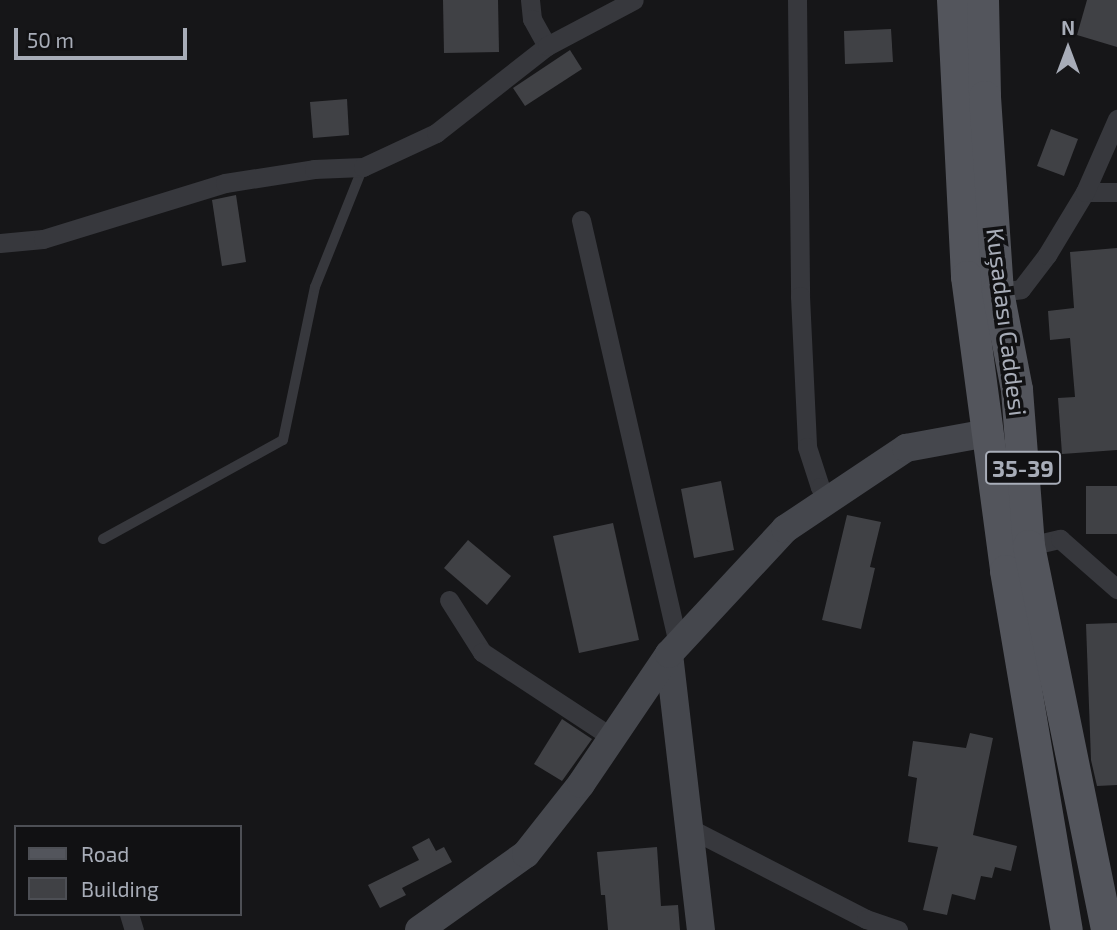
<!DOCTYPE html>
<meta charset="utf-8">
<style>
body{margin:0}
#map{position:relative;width:1117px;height:930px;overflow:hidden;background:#161618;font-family:"Exo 2",sans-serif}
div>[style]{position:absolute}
.building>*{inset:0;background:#404145}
.lane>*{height:10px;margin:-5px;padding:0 5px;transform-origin:5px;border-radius:5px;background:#37383d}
.street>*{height:19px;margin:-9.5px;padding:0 9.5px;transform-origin:9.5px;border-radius:9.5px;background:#37383d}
.secondary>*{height:28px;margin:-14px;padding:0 14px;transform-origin:14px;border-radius:14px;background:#45474d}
.primary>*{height:32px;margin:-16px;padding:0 16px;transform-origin:16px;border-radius:16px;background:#53555c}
span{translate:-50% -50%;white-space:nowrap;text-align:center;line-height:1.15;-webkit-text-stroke:7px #111113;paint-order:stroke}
.shield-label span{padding:2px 5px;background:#111113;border:2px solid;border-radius:5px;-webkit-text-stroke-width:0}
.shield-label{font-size:23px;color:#a8adb8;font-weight:700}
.street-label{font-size:24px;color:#a8adb8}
.legend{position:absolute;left:14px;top:825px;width:228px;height:91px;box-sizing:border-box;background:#111113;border:2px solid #4d4f55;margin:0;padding:9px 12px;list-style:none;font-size:21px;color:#a8adb8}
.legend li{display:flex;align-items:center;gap:14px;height:35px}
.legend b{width:35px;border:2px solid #4d4f55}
.north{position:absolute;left:1033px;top:14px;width:70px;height:70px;-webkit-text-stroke:5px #111113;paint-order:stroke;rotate:0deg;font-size:19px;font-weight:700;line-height:28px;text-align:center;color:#a8adb8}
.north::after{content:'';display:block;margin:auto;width:24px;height:32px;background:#a8adb8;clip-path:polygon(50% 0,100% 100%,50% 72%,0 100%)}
.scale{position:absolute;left:14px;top:28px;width:173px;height:32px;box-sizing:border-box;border:4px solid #a8adb8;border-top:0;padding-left:9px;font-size:21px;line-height:24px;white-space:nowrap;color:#a8adb8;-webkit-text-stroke:5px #111113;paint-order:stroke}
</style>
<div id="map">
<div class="building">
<div style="clip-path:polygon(443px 0,498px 0,499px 52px,444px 53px)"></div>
<div style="clip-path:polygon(1087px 0,1117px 0,1117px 47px,1077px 35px)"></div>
<div style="clip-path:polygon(891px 29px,893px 62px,845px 64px,844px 31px)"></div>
<div style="clip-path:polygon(570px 50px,582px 69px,525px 106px,513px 88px)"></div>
<div style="clip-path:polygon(347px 99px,349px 135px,313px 138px,310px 102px)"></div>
<div style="clip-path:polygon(1051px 129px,1078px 139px,1064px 176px,1037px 166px)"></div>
<div style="clip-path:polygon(236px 195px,246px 262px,222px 266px,212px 200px)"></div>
<div style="clip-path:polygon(1117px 248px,1117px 450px,1062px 454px,1058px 398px,1075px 397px,1070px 338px,1050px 340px,1048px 311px,1074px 308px,1070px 252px)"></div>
<div style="clip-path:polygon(721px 481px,734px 550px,694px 558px,681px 489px)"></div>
<div style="clip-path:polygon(1086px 486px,1117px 486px,1117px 534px,1086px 534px)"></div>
<div style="clip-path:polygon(847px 515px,881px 522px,870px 567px,875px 568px,861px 629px,822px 620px)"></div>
<div style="clip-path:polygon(613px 523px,639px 640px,579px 653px,553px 536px)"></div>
<div style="clip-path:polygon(468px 540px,511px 576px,487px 605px,444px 568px)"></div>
<div style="clip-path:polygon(1117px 623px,1117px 785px,1097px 786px,1091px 760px,1086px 624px)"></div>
<div style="clip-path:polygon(562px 719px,592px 739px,562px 781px,534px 764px)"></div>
<div style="clip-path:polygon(970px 733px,993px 738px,973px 835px,1017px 846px,1011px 871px,995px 867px,992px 878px,981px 876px,975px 900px,952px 894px,947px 915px,923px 910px,938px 847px,908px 842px,917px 778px,908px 776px,913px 741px,966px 748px)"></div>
<div style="clip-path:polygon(429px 838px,436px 851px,444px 847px,452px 862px,402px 888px,406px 895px,380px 908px,368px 885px,419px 860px,412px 847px)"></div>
<div style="clip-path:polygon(657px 847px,661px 906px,678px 905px,680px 930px,608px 930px,605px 895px,601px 895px,597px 852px)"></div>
</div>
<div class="lane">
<div style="left:103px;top:539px;width:205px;rotate:-28.8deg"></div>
<div style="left:283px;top:440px;width:156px;rotate:-78.2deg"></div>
<div style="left:315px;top:287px;width:129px;rotate:-68.2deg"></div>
</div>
<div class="street">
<div style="left:530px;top:0;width:19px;rotate:84deg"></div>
<div style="left:532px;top:19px;width:31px;rotate:61deg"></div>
<div style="left:797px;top:0;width:296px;rotate:89.4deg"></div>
<div style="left:800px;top:296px;width:151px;rotate:87.3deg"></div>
<div style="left:807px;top:447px;width:42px;rotate:72deg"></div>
<div style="left:820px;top:487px;width:16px;rotate:50deg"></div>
<div style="left:1085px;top:192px;width:32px"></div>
<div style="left:581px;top:220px;width:435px;rotate:77.1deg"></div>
<div style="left:0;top:243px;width:43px;rotate:-5.3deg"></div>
<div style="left:43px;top:239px;width:190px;rotate:-17.1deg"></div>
<div style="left:225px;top:183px;width:90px;rotate:-8.9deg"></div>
<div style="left:314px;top:169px;width:49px;rotate:-2.3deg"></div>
<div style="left:363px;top:167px;width:81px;rotate:-25deg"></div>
<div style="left:436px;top:133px;width:141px;rotate:-38.1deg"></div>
<div style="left:547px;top:46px;width:98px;rotate:-27.9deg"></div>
<div style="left:998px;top:292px;width:23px;rotate:-7deg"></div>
<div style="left:1021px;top:289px;width:43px;rotate:-52.6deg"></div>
<div style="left:1047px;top:255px;width:74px;rotate:-58.9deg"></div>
<div style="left:1085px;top:192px;width:80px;rotate:-66.3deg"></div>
<div style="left:1029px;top:546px;width:32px;rotate:-13deg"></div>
<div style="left:1060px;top:539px;width:76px;rotate:41.3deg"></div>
<div style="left:449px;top:600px;width:62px;rotate:57.6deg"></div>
<div style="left:482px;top:652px;width:157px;rotate:33.3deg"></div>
<div style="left:689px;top:828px;width:199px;rotate:27.2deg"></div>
<div style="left:866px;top:919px;width:34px;rotate:19deg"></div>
<div style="left:129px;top:914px;width:17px;rotate:73deg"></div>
</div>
<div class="secondary">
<div style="left:669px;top:654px;width:278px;rotate:83.4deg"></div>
<div style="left:419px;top:930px;width:131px;rotate:-35.4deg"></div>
<div style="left:526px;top:854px;width:89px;rotate:-51.8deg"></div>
<div style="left:581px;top:784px;width:157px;rotate:-55.9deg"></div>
<div style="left:669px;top:654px;width:171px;rotate:-47.1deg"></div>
<div style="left:785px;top:529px;width:146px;rotate:-33.8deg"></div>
<div style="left:906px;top:448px;width:83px;rotate:-10.4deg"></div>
</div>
<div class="primary">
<div style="left:953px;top:0;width:277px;rotate:87.1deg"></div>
<div style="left:967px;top:277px;width:297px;rotate:82.4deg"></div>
<div style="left:1006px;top:571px;width:364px;rotate:80.4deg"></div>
<div style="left:983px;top:0;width:97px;rotate:88.8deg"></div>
<div style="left:985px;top:97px;width:195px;rotate:86.2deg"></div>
<div style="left:998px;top:292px;width:100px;rotate:79deg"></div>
<div style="left:1017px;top:390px;width:156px;rotate:85.6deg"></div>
<div style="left:1029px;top:546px;width:392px;rotate:78.5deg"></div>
</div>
<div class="shield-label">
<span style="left:1023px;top:468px">35-39</span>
</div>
<div class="street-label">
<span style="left:1007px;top:322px;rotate:83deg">Kuşadası Caddesi</span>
</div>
<ul class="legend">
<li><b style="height:9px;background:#53555c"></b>Road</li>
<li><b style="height:19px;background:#404145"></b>Building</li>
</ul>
<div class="north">N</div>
<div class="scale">50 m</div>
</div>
